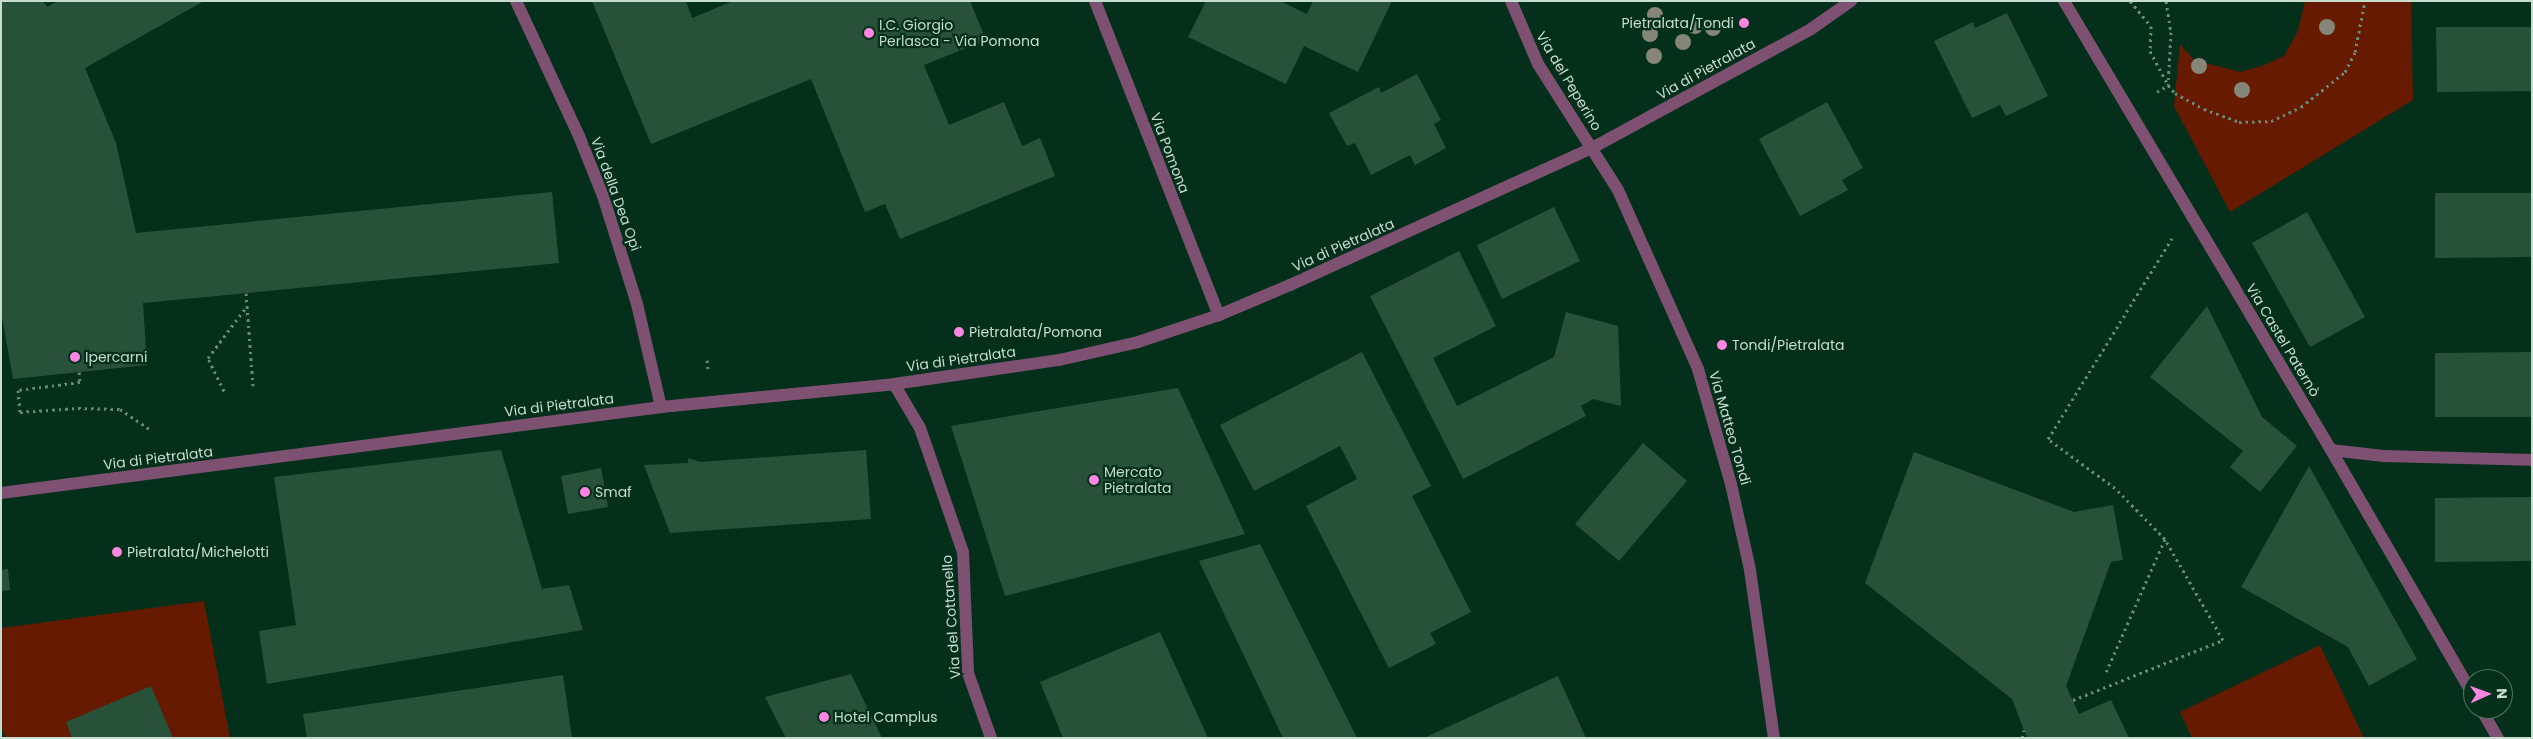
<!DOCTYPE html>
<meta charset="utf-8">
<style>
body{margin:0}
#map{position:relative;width:2533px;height:739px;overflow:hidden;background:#04301b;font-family:Poppins,sans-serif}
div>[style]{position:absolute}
.green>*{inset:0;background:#661a00}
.building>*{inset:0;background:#28513a}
.path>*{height:3px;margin-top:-1.5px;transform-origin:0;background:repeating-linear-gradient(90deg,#6a8a79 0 2.5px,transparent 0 6.5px)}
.minor>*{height:12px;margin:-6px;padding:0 6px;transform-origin:6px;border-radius:6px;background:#7e5172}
.trees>*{width:16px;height:16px;margin:-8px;border-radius:50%;background:#858677}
.dots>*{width:14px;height:14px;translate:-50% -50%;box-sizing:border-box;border:2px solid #04301b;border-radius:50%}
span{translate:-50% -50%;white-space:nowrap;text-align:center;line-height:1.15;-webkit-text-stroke:4.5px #04301b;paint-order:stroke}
.poi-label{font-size:14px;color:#c6dcce}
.right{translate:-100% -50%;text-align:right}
.left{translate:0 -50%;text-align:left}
.street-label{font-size:14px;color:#c6dcce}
.frame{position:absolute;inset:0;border:2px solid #c6dcce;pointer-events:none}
.north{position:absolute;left:2463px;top:669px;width:50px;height:50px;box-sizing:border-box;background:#04301b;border:1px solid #527563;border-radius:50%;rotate:88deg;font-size:14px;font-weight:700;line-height:20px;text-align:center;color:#c6dcce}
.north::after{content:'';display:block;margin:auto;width:18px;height:22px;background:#fe85e0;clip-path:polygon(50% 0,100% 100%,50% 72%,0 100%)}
</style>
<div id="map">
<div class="green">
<div style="clip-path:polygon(2305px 1px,2411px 1px,2413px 100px,2230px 212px,2174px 106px,2180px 44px,2194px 60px,2240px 72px,2262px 66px,2284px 56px,2298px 31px)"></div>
<div style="clip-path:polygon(204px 601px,230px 738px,6px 738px,1px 726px,1px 628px)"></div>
<div style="clip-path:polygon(2320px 645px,2364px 738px,2192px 738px,2180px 712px)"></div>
</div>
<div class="building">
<div style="clip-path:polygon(1px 1px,43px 1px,47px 7px,58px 1px,204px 1px,85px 68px,116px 143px,136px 233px,552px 192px,559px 263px,143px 303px,147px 365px,13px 379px,1px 311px)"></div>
<div style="clip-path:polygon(592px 1px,686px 1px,692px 18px,733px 1px,970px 1px,986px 40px,924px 65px,949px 125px,1004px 102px,1022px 146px,1040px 138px,1055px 176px,900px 239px,885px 204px,865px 212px,811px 79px,651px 144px)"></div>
<div style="clip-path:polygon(1206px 1px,1280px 1px,1307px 14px,1313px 1px,1392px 1px,1358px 72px,1304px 46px,1286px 84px,1188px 37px)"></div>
<div style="clip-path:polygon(2007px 13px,2048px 96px,2006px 116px,2000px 105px,1972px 118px,1934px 41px,1973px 22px,1975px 28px)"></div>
<div style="clip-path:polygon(2436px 27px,2532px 27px,2532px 91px,2437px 92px)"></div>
<div style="clip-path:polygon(1417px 74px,1441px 120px,1434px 124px,1446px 148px,1415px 165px,1410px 155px,1371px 175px,1355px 143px,1347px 146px,1329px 113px,1379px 87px,1381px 93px)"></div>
<div style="clip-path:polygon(1827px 102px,1863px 168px,1842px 180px,1848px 190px,1800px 216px,1759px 139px)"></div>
<div style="clip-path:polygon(2435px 193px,2532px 193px,2532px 257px,2435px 258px)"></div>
<div style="clip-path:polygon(1554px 207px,1580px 261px,1502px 299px,1477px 245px)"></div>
<div style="clip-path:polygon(2307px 212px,2365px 317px,2310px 347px,2252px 243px)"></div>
<div style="clip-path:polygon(1459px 251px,1496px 326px,1433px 358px,1457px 406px,1554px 357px,1566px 312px,1618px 326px,1621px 406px,1593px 399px,1581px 406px,1586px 416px,1463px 479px,1370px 296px)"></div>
<div style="clip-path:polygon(2207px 306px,2262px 417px,2297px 446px,2260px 492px,2230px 467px,2243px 451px,2150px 377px)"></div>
<div style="clip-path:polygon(1362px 352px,1431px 486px,1412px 496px,1471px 612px,1430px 633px,1436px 644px,1389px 668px,1306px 506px,1357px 479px,1340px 446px,1254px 491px,1220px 425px)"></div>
<div style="clip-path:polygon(2532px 352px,2532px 417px,2435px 417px,2435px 353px)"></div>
<div style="clip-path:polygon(1178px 388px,1245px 534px,1005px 596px,951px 426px)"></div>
<div style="clip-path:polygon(1643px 443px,1687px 481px,1619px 561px,1575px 524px)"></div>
<div style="clip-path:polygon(501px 450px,542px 589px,569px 585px,583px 630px,267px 684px,259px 631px,296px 625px,274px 477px)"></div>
<div style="clip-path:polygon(866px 450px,871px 519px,670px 533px,644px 465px,688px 463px,688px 458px,700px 462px)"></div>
<div style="clip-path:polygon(1914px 452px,2074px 512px,2113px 505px,2123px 560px,2111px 562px,2066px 686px,2079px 714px,2111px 700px,2129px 738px,2027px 738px,2012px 699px,1865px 583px)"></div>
<div style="clip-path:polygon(2309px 466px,2417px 659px,2369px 686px,2348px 647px,2241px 587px)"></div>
<div style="clip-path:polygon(601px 468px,608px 507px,568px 514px,561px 476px)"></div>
<div style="clip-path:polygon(2532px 497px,2532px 561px,2435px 562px,2435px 498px)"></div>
<div style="clip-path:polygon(1260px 544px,1357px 738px,1283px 738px,1199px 561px)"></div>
<div style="clip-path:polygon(8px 569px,10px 590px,1px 591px,1px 570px)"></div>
<div style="clip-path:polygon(1160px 632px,1208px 738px,1063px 738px,1040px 682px)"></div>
<div style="clip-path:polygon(851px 674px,882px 738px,786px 738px,765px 697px)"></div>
<div style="clip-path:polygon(563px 675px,572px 738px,307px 738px,303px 714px)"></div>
<div style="clip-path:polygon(1558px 676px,1586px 738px,1424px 738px)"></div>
<div style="clip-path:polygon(151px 686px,173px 738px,72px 738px,66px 722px)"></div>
</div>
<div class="path">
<div style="left:2130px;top:1px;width:33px;rotate:50deg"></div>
<div style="left:2151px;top:26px;width:25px;rotate:92deg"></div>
<div style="left:2150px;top:51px;width:38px;rotate:62deg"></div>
<div style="left:2166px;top:1px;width:31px;rotate:81deg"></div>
<div style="left:2171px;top:32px;width:53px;rotate:93.2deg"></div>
<div style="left:2157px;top:92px;width:13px;rotate:-32deg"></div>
<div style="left:2168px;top:85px;width:11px;rotate:49deg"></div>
<div style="left:2175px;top:93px;width:33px;rotate:29deg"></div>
<div style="left:2204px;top:109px;width:37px;rotate:20deg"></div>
<div style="left:2239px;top:122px;width:32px;rotate:-2deg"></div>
<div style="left:2271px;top:121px;width:33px;rotate:-25deg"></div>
<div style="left:2301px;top:107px;width:56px;rotate:-38.5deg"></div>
<div style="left:2345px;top:72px;width:22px;rotate:-63deg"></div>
<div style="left:2355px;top:52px;width:52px;rotate:-78.9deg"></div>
<div style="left:246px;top:293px;width:93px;rotate:85.7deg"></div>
<div style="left:707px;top:360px;width:9px;rotate:84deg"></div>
<div style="left:79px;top:372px;width:10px;rotate:84deg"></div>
<div style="left:80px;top:382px;width:63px;rotate:172.6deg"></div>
<div style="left:18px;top:390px;width:22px;rotate:85deg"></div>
<div style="left:20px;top:412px;width:58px;rotate:-3.9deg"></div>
<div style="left:78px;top:408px;width:42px;rotate:1.4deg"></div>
<div style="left:120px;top:409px;width:37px;rotate:34deg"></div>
<div style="left:224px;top:391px;width:37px;rotate:-116deg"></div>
<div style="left:208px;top:358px;width:65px;rotate:-53.1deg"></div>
<div style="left:2165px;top:539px;width:71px;rotate:-134.4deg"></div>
<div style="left:2115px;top:488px;width:83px;rotate:-143.8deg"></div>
<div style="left:2048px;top:439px;width:236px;rotate:-58.3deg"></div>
<div style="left:2073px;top:700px;width:162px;rotate:-21.8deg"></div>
<div style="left:2223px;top:640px;width:116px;rotate:-119.9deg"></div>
<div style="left:2165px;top:539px;width:145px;rotate:113.9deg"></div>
<div style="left:2022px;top:738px;width:8px;rotate:-76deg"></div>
</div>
<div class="minor">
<div style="left:516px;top:1px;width:149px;rotate:65deg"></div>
<div style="left:579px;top:136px;width:65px;rotate:68.2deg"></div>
<div style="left:603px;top:196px;width:113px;rotate:72.5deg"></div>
<div style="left:637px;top:304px;width:106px;rotate:76.9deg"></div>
<div style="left:1095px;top:1px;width:338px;rotate:68.5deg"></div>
<div style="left:1511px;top:1px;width:69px;rotate:66.8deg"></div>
<div style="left:1538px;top:64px;width:149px;rotate:57.6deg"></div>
<div style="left:1618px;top:190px;width:196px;rotate:65.9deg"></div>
<div style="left:1698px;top:369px;width:120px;rotate:74deg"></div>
<div style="left:1731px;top:484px;width:88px;rotate:77.5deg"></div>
<div style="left:1750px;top:570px;width:170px;rotate:81.9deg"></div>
<div style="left:2064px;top:1px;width:522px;rotate:59.26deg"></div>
<div style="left:2331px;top:450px;width:283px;rotate:59.9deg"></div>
<div style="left:894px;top:384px;width:51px;rotate:59.4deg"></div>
<div style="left:920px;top:428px;width:131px;rotate:70.9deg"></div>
<div style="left:963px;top:552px;width:121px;rotate:87.6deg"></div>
<div style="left:968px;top:673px;width:69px;rotate:70.5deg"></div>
<div style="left:2331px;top:450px;width:53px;rotate:6.5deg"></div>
<div style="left:2384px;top:456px;width:148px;rotate:1.5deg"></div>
<div style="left:1px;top:493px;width:666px;rotate:-7.42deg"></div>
<div style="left:661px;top:407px;width:234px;rotate:-5.6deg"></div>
<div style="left:894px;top:384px;width:167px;rotate:-8.3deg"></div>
<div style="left:1059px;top:360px;width:81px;rotate:-12.8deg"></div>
<div style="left:1138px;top:342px;width:85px;rotate:-18.4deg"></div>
<div style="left:1219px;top:315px;width:77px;rotate:-22.9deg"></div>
<div style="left:1290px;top:285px;width:332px;rotate:-24.4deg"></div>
<div style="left:1592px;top:148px;width:249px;rotate:-28.5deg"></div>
<div style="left:1811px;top:29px;width:49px;rotate:-35deg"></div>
<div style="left:2481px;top:709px;width:34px;rotate:60deg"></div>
</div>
<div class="trees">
<div style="left:1655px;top:15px"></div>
<div style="left:1695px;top:26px"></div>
<div style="left:2327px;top:27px"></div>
<div style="left:1713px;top:28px"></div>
<div style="left:1650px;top:34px"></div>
<div style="left:1683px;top:42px"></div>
<div style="left:1654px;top:56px"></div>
<div style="left:2199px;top:66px"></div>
<div style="left:2242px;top:90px"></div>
</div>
<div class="dots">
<div style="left:1744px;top:23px;background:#fe85e0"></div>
<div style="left:869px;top:33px;background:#fe85e0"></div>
<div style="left:959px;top:332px;background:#fe85e0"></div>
<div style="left:1722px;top:345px;background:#fe85e0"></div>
<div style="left:75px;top:357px;background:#fe85e0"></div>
<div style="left:1094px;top:480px;background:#fe85e0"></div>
<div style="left:585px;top:492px;background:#fe85e0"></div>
<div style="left:117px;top:552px;background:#fe85e0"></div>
<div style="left:824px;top:717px;background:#fe85e0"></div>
</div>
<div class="poi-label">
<span class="right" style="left:1734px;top:23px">Pietralata/Tondi</span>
<span class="left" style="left:879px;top:33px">I.C. Giorgio<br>Perlasca - Via Pomona</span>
<span class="left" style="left:969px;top:332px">Pietralata/Pomona</span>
<span class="left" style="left:1732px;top:345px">Tondi/Pietralata</span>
<span class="left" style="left:85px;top:357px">Ipercarni</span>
<span class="left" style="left:1104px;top:480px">Mercato<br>Pietralata</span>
<span class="left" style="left:595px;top:492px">Smaf</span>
<span class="left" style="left:127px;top:552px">Pietralata/Michelotti</span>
<span class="left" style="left:834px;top:717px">Hotel Camplus</span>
</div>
<div class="street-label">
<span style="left:1706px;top:69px;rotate:-29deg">Via di Pietralata</span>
<span style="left:1569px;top:81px;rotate:59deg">Via del Peperino</span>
<span style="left:1170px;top:153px;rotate:69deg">Via Pomona</span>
<span style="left:616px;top:194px;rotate:70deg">Via della Dea Opi</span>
<span style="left:1343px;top:245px;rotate:-24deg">Via di Pietralata</span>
<span style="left:2283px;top:340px;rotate:59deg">Via Castel Paternò</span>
<span style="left:961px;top:359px;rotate:-8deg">Via di Pietralata</span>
<span style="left:559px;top:405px;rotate:-7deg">Via di Pietralata</span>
<span style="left:1730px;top:428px;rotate:74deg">Via Matteo Tondi</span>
<span style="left:158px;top:458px;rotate:-7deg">Via di Pietralata</span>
<span style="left:951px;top:617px;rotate:-94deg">Via del Cottanello</span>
</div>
<div class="frame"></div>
<div class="north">N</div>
</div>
